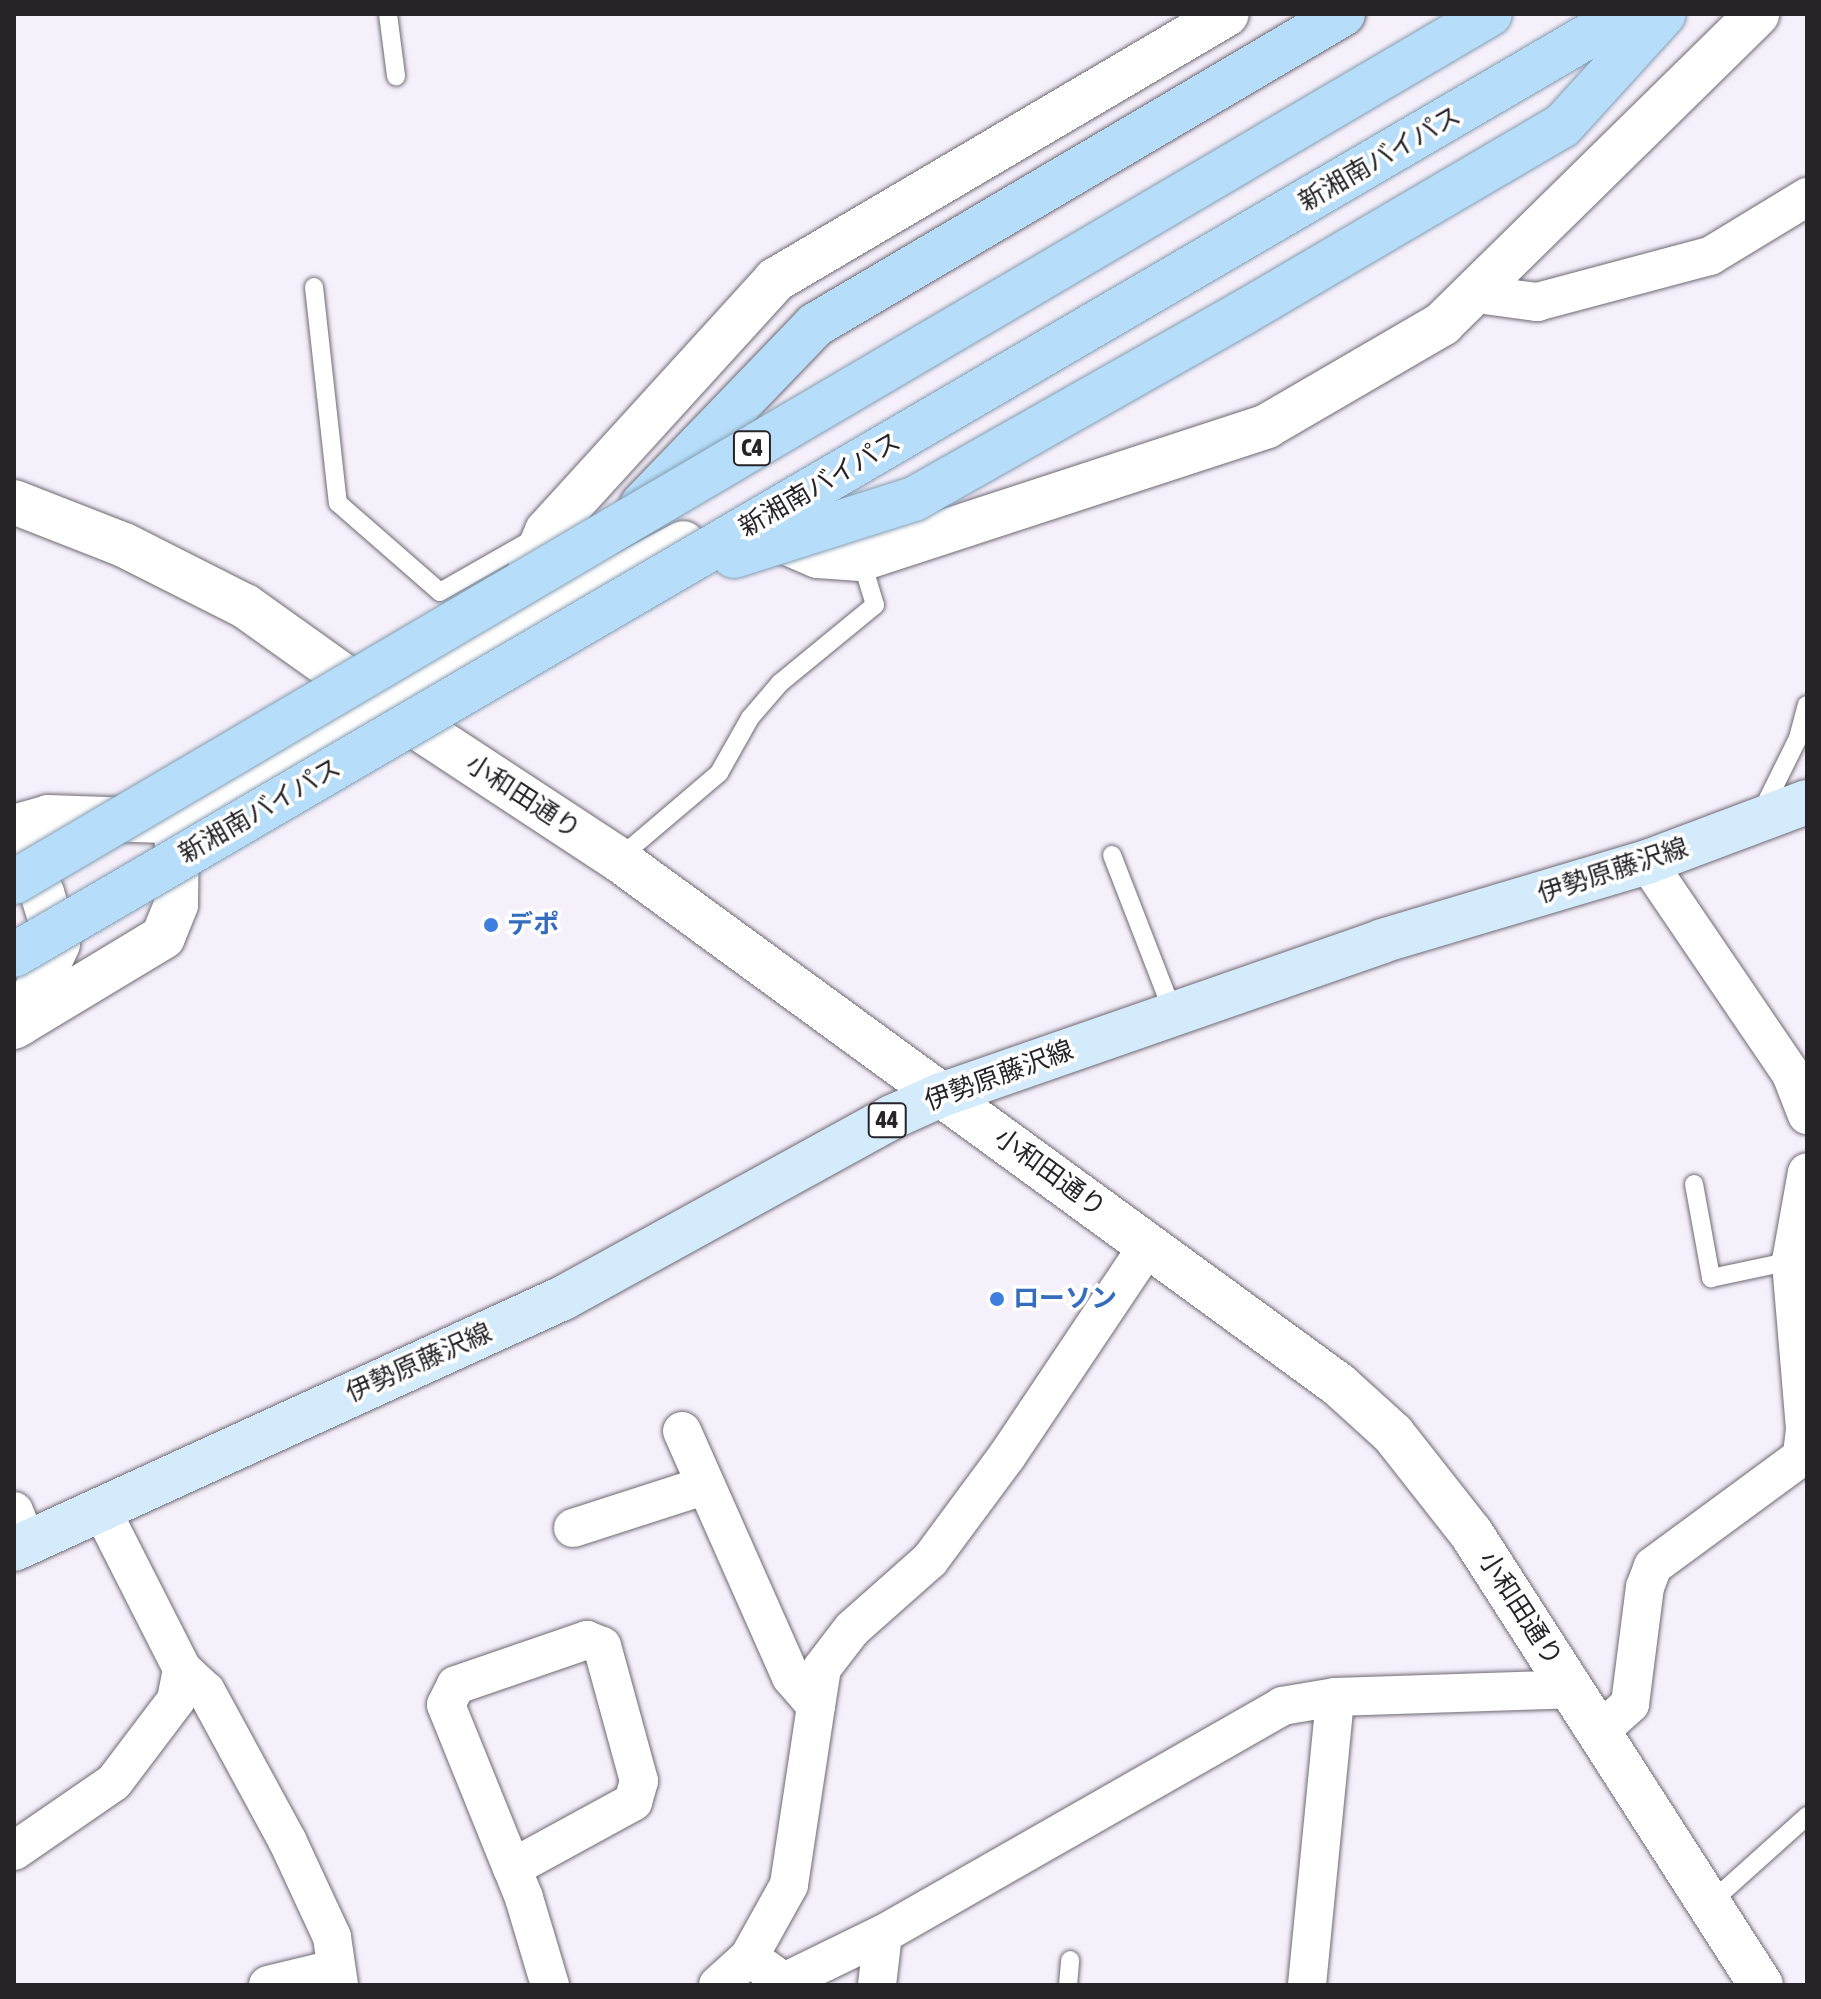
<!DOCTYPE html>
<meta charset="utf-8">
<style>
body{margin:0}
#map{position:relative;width:1821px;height:1999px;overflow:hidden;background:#f6f0fb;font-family:"Asap Condensed","Noto Sans JP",sans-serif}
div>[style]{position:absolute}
.roads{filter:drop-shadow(0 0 2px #6f6973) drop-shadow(0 0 2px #6f6973)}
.service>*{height:18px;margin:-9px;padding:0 9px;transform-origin:9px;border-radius:9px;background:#fff}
.minor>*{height:38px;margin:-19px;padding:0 19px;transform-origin:19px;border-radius:19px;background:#fff}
.tertiary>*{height:44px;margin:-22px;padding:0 22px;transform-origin:22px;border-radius:22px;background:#fff}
.primary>*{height:44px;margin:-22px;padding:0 22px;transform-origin:22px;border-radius:22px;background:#d3ebfb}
.motorway>*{height:44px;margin:-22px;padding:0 22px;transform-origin:22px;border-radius:22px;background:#b6ddf9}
.bridges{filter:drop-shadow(0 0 2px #849cb0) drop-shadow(0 0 2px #849cb0)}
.motorway-bridge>*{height:44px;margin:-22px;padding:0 22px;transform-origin:22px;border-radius:22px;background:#b6ddf9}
.dots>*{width:22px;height:22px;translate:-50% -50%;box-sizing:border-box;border:4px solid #fff;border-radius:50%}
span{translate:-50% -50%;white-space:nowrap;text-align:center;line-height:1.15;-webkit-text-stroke:7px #fff;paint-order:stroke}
.shield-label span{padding:2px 6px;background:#fff;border:2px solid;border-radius:6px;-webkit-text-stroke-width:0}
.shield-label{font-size:24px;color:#262428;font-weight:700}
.street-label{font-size:26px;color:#262428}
.shop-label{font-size:26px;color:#366cbe;font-weight:700}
.left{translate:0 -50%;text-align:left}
.frame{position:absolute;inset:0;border:16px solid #262428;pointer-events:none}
</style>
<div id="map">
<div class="roads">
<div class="service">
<div style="left:388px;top:14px;width:63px;rotate:82.6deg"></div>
<div style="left:314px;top:287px;width:217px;rotate:83.7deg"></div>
<div style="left:338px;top:503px;width:135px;rotate:41.1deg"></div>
<div style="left:440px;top:592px;width:112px;rotate:-29.6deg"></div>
<div style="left:1760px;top:815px;width:86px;rotate:-63.7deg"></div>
<div style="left:1798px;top:738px;width:34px;rotate:-75deg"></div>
<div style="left:1112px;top:855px;width:168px;rotate:68.8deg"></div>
<div style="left:618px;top:859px;width:133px;rotate:-40.4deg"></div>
<div style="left:719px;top:773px;width:63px;rotate:-60.6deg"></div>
<div style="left:750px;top:718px;width:46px;rotate:-49.4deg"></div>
<div style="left:780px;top:683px;width:123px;rotate:-39.4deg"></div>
<div style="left:875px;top:605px;width:48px;rotate:-106.9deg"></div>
<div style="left:1694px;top:1184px;width:96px;rotate:79.7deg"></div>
<div style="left:1711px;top:1278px;width:82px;rotate:-12deg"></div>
<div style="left:1709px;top:1904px;width:132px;rotate:-41.9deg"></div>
<div style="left:1068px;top:1985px;width:25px;rotate:-85deg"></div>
</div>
<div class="minor">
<div style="left:1477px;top:294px;width:61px;rotate:7.6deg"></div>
<div style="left:1537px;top:302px;width:179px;rotate:-14.9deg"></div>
<div style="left:1710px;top:256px;width:114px;rotate:-31.3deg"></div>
<div style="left:1647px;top:862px;width:256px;rotate:55.8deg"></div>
<div style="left:1791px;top:1074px;width:44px;rotate:68.7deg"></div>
<div style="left:682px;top:1431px;width:269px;rotate:66.1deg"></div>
<div style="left:791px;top:1677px;width:38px;rotate:49deg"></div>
<div style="left:816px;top:1706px;width:181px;rotate:98.6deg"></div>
<div style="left:789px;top:1885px;width:82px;rotate:119.1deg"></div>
<div style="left:1802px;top:1454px;width:25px;rotate:-83deg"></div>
<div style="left:1805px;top:1429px;width:169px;rotate:-94.8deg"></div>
<div style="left:1791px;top:1261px;width:90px;rotate:-79.8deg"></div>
<div style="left:101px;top:1509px;width:179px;rotate:63.1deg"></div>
<div style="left:182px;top:1669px;width:33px;rotate:43deg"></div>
<div style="left:206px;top:1691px;width:170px;rotate:61.5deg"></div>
<div style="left:287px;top:1840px;width:107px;rotate:65.1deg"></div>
<div style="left:332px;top:1937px;width:49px;rotate:81.7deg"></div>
<div style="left:14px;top:1511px;width:35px;rotate:68deg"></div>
<div style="left:573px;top:1528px;width:137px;rotate:-17.9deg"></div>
<div style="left:816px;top:1706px;width:38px;rotate:-81deg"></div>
<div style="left:822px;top:1668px;width:49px;rotate:-52.4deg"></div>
<div style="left:852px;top:1629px;width:104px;rotate:-41.5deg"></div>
<div style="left:930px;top:1560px;width:129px;rotate:-53.5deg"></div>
<div style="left:1007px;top:1456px;width:255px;rotate:-56.2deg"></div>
<div style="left:1599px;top:1732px;width:42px;rotate:-42.1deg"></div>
<div style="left:1630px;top:1704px;width:118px;rotate:-82.7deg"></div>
<div style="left:1645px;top:1587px;width:22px;rotate:-69deg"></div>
<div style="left:1653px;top:1566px;width:191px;rotate:-36.3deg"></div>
<div style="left:14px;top:1851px;width:121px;rotate:-34.6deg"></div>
<div style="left:114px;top:1782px;width:103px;rotate:-52.9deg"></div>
<div style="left:176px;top:1700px;width:32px;rotate:-79deg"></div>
<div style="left:512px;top:1868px;width:138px;rotate:-28.6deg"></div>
<div style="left:633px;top:1802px;width:22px;rotate:-74deg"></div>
<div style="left:639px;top:1781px;width:140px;rotate:-105.3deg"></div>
<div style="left:602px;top:1646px;width:16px;rotate:-158deg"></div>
<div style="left:587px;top:1640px;width:139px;rotate:161deg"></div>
<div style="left:456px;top:1685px;width:22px;rotate:117deg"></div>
<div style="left:446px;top:1705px;width:176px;rotate:68deg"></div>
<div style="left:512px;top:1868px;width:32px;rotate:68deg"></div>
<div style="left:524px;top:1898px;width:91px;rotate:73.4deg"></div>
<div style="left:268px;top:1985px;width:68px;rotate:-13.6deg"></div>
<div style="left:718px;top:1985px;width:42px;rotate:-42.1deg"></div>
<div style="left:749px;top:1957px;width:43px;rotate:35.5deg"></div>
<div style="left:784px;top:1982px;width:110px;rotate:-25.9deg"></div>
<div style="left:883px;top:1934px;width:460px;rotate:-29.7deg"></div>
<div style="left:1282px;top:1706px;width:54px;rotate:-9.6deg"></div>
<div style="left:1335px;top:1697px;width:236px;rotate:-1.9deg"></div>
<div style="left:877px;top:1985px;width:51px;rotate:-83.3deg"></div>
<div style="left:1307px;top:1985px;width:289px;rotate:-84.4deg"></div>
</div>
<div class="tertiary">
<div style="left:14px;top:502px;width:118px;rotate:21.4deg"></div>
<div style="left:124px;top:545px;width:136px;rotate:26.8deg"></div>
<div style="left:245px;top:606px;width:172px;rotate:35.5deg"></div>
<div style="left:385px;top:706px;width:279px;rotate:33.3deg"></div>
<div style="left:618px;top:859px;width:892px;rotate:36.11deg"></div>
<div style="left:1339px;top:1385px;width:73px;rotate:42.2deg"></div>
<div style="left:1393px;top:1434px;width:126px;rotate:51.8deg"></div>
<div style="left:1471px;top:1533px;width:537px;rotate:57.32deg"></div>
<div style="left:757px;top:530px;width:66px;rotate:23.1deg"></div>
<div style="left:818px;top:556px;width:43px;rotate:4deg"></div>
<div style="left:861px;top:559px;width:427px;rotate:-18.1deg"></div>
<div style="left:1267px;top:426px;width:203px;rotate:-30.2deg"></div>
<div style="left:1442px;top:324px;width:442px;rotate:-44.5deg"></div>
<div style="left:516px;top:603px;width:78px;rotate:-66.7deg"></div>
<div style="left:547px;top:531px;width:339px;rotate:-47.7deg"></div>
<div style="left:775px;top:280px;width:524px;rotate:-30.48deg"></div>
<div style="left:435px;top:675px;width:281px;rotate:-28deg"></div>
<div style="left:14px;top:827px;width:35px;rotate:-16deg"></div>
<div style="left:48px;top:817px;width:116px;rotate:2deg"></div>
<div style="left:164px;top:821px;width:28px;rotate:-19deg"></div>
<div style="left:190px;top:812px;width:246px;rotate:-28.6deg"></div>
<div style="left:14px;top:852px;width:50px;rotate:55.7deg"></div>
<div style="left:42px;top:893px;width:53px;rotate:72.6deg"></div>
<div style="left:58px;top:944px;width:87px;rotate:115.1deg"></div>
<div style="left:14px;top:1027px;width:174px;rotate:-31.1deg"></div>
<div style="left:163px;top:937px;width:35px;rotate:-68deg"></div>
<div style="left:176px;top:904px;width:76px;rotate:-89.2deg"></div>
</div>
<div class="primary">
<div style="left:14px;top:1549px;width:604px;rotate:-24.57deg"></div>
<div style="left:563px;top:1298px;width:376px;rotate:-28.8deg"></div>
<div style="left:892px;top:1117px;width:54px;rotate:-24.2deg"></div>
<div style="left:941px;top:1095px;width:467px;rotate:-19.2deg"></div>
<div style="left:1382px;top:941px;width:277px;rotate:-16.6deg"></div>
<div style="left:1647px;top:862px;width:171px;rotate:-20.6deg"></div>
</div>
<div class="motorway">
<div style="left:642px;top:505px;width:250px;rotate:-46.1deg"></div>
<div style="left:815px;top:325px;width:613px;rotate:-30.5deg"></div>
</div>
</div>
<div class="bridges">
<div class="motorway-bridge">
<div style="left:734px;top:556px;width:189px;rotate:-17.6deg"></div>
<div style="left:914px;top:499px;width:376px;rotate:-29.5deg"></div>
<div style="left:1241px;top:314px;width:372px;rotate:-30.4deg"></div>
<div style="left:1562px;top:126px;width:151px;rotate:-47.7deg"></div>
<div style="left:14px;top:882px;width:1712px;rotate:-30.46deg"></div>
<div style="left:14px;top:955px;width:1867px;rotate:-30.27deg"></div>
</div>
</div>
<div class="dots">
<div style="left:491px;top:925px;background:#3f7fe0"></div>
<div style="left:997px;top:1299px;background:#3f7fe0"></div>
</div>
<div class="shield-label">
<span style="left:752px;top:448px">C4</span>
<span style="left:887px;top:1120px">44</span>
</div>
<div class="street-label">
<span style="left:1380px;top:159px;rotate:-30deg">新湘南バイパス</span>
<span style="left:820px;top:485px;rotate:-30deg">新湘南バイパス</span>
<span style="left:523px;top:797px;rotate:33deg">小和田通り</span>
<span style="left:260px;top:811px;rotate:-30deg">新湘南バイパス</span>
<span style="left:1613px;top:871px;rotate:-18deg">伊勢原藤沢線</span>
<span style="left:999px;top:1076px;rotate:-20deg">伊勢原藤沢線</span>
<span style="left:1050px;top:1173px;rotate:36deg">小和田通り</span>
<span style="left:419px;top:1363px;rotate:-24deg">伊勢原藤沢線</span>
<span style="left:1520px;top:1609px;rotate:57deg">小和田通り</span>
</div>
<div class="shop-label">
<span class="left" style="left:507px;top:925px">デポ</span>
<span class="left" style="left:1013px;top:1299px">ローソン</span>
</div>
<div class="frame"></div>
</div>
